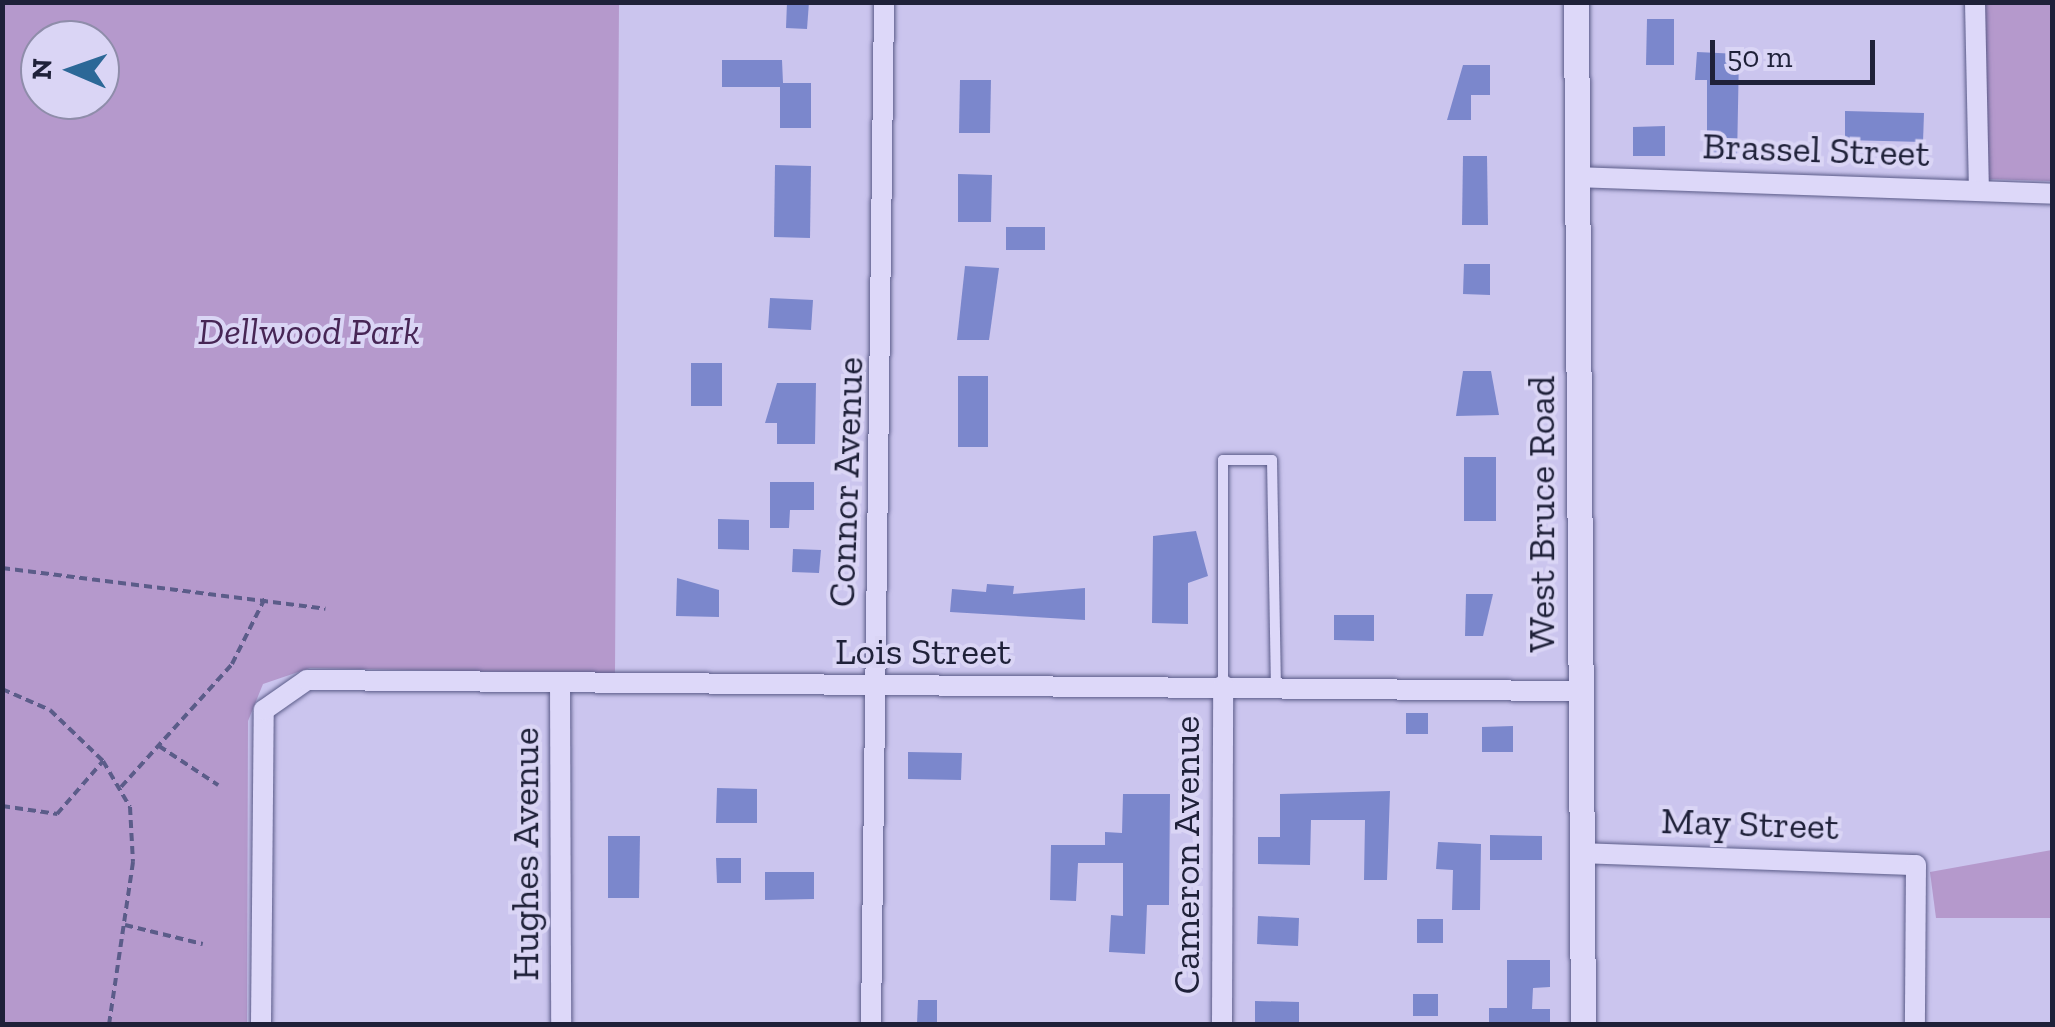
<!DOCTYPE html>
<style>
body{margin:0}
#map{position:relative;width:2055px;height:1027px;overflow:hidden;background:#cbc5ee;font-family:"Zilla Slab",serif}
div>[style]{position:absolute}
.green>*{inset:0;background:#b599cc}
.building>*{inset:0;background:#7b87cc}
.path>*{height:4px;margin-top:-2px;transform-origin:0;background:repeating-linear-gradient(90deg,#5b5c89 0 8px,transparent 0 13px)}
.roads{filter:drop-shadow(0 0 2px #5b5c89) drop-shadow(0 0 2px #5b5c89)}
.service>*{height:10px;margin:-5px;padding:0 5px;transform-origin:5px;border-radius:5px;background:#ddd8f9}
.minor>*{height:20px;margin:-10px;padding:0 10px;transform-origin:10px;border-radius:10px;background:#ddd8f9}
.tertiary>*{height:25px;margin:-12.5px;padding:0 12.5px;transform-origin:12.5px;border-radius:12.5px;background:#ddd8f9}
span{translate:-50% -50%;white-space:nowrap;text-align:center;line-height:1.15;-webkit-text-stroke:8px #dad5f5;paint-order:stroke}
.street-label{font-size:38px;color:#1f2139}
.park-label{font-size:38px;color:#472655;font-style:italic}
.frame{position:absolute;inset:0;border:5px solid #1f2139;pointer-events:none}
.north{position:absolute;left:20px;top:20px;width:100px;height:100px;box-sizing:border-box;background:#dad5f5;border:2px solid #8f8daa;border-radius:50%;rotate:272deg;font-size:28px;font-weight:700;line-height:40px;text-align:center;color:#1f2139}
.north::after{content:'';display:block;margin:auto;width:35px;height:45px;background:#2c6897;clip-path:polygon(50% 0,100% 100%,50% 72%,0 100%)}
.scale{position:absolute;left:1710px;top:40px;width:165px;height:45px;box-sizing:border-box;border:5px solid #1f2139;border-top:0;padding-left:12px;font-size:30px;line-height:35px;white-space:nowrap;color:#1f2139;-webkit-text-stroke:8px #dad5f5;paint-order:stroke}
</style>
<div id="map">
<div class="green">
<div style="clip-path:polygon(evenodd,2px 3px,619px 3px,615px 674px,310px 668px,263px 684px,248px 721px,247px 1024px,3px 1024px,2px 3px,40px 40px,100px 40px,100px 100px,40px 100px,40px 40px)"></div>
<div style="clip-path:polygon(1984px 3px,2052px 3px,2052px 181px,1985px 179px)"></div>
<div style="clip-path:polygon(2052px 850px,2052px 918px,1936px 918px,1930px 872px)"></div>
</div>
<div class="building">
<div style="clip-path:polygon(787px 2px,809px 2px,807px 29px,786px 28px)"></div>
<div style="clip-path:polygon(1647px 19px,1674px 19px,1674px 65px,1646px 65px)"></div>
<div style="clip-path:polygon(1697px 52px,1739px 54px,1737px 160px,1707px 160px,1707px 80px,1695px 80px)"></div>
<div style="clip-path:polygon(722px 60px,782px 60px,783px 83px,811px 83px,811px 128px,780px 128px,780px 87px,722px 87px)"></div>
<div style="clip-path:polygon(1463px 65px,1490px 65px,1490px 95px,1471px 95px,1471px 120px,1447px 120px)"></div>
<div style="clip-path:polygon(960px 80px,991px 80px,990px 133px,959px 133px)"></div>
<div style="clip-path:polygon(1845px 111px,1924px 113px,1923px 142px,1845px 140px)"></div>
<div style="clip-path:polygon(1665px 126px,1665px 156px,1633px 156px,1633px 127px)"></div>
<div style="clip-path:polygon(1463px 156px,1487px 156px,1488px 225px,1462px 225px)"></div>
<div style="clip-path:polygon(775px 165px,811px 166px,810px 238px,774px 237px)"></div>
<div style="clip-path:polygon(958px 174px,992px 175px,991px 222px,958px 222px)"></div>
<div style="clip-path:polygon(1006px 227px,1045px 227px,1045px 250px,1006px 250px)"></div>
<div style="clip-path:polygon(1464px 264px,1490px 264px,1490px 295px,1463px 294px)"></div>
<div style="clip-path:polygon(965px 266px,999px 268px,989px 340px,957px 340px)"></div>
<div style="clip-path:polygon(770px 298px,813px 300px,811px 330px,768px 328px)"></div>
<div style="clip-path:polygon(691px 363px,722px 363px,722px 406px,691px 406px)"></div>
<div style="clip-path:polygon(1463px 371px,1491px 371px,1499px 415px,1456px 416px)"></div>
<div style="clip-path:polygon(958px 376px,988px 376px,988px 447px,958px 447px)"></div>
<div style="clip-path:polygon(777px 383px,816px 383px,815px 444px,777px 444px,777px 423px,765px 423px)"></div>
<div style="clip-path:polygon(1464px 457px,1496px 457px,1496px 521px,1464px 521px)"></div>
<div style="clip-path:polygon(770px 482px,814px 482px,814px 510px,790px 510px,789px 528px,770px 528px)"></div>
<div style="clip-path:polygon(718px 519px,749px 520px,749px 550px,718px 549px)"></div>
<div style="clip-path:polygon(1196px 531px,1208px 576px,1188px 583px,1188px 624px,1152px 623px,1153px 536px)"></div>
<div style="clip-path:polygon(793px 549px,821px 550px,819px 573px,792px 572px)"></div>
<div style="clip-path:polygon(677px 578px,719px 590px,719px 617px,676px 616px)"></div>
<div style="clip-path:polygon(987px 584px,1014px 586px,1013px 594px,1085px 588px,1085px 620px,950px 612px,952px 589px,986px 592px)"></div>
<div style="clip-path:polygon(1466px 594px,1493px 594px,1483px 636px,1465px 636px)"></div>
<div style="clip-path:polygon(1334px 615px,1374px 615px,1374px 641px,1334px 640px)"></div>
<div style="clip-path:polygon(1406px 713px,1428px 713px,1428px 734px,1406px 734px)"></div>
<div style="clip-path:polygon(1513px 726px,1513px 752px,1482px 752px,1482px 727px)"></div>
<div style="clip-path:polygon(908px 752px,962px 753px,961px 780px,908px 779px)"></div>
<div style="clip-path:polygon(717px 788px,757px 789px,757px 823px,716px 823px)"></div>
<div style="clip-path:polygon(1390px 791px,1387px 880px,1364px 880px,1365px 820px,1311px 820px,1310px 865px,1258px 864px,1258px 837px,1280px 837px,1280px 794px)"></div>
<div style="clip-path:polygon(1123px 794px,1170px 794px,1169px 905px,1147px 905px,1145px 954px,1109px 952px,1111px 915px,1123px 916px,1123px 863px,1078px 863px,1076px 901px,1050px 900px,1051px 845px,1105px 845px,1105px 832px,1122px 833px)"></div>
<div style="clip-path:polygon(1490px 835px,1542px 836px,1542px 860px,1490px 860px)"></div>
<div style="clip-path:polygon(608px 836px,640px 836px,639px 898px,608px 898px)"></div>
<div style="clip-path:polygon(1438px 842px,1481px 844px,1480px 910px,1452px 910px,1453px 870px,1436px 869px)"></div>
<div style="clip-path:polygon(716px 858px,741px 858px,741px 883px,717px 883px)"></div>
<div style="clip-path:polygon(765px 872px,814px 872px,814px 899px,765px 900px)"></div>
<div style="clip-path:polygon(1258px 916px,1299px 918px,1298px 946px,1257px 944px)"></div>
<div style="clip-path:polygon(1417px 919px,1443px 919px,1443px 943px,1417px 943px)"></div>
<div style="clip-path:polygon(1507px 960px,1550px 960px,1550px 987px,1533px 988px,1532px 1009px,1550px 1009px,1550px 1024px,1489px 1024px,1489px 1008px,1507px 1008px)"></div>
<div style="clip-path:polygon(1413px 994px,1438px 994px,1438px 1016px,1413px 1016px)"></div>
<div style="clip-path:polygon(918px 1000px,937px 1000px,937px 1024px,917px 1024px)"></div>
<div style="clip-path:polygon(1255px 1001px,1299px 1002px,1299px 1024px,1255px 1024px)"></div>
</div>
<div class="path">
<div style="left:2px;top:568px;width:326px;rotate:7.2deg"></div>
<div style="left:2px;top:689px;width:52px;rotate:23.6deg"></div>
<div style="left:50px;top:710px;width:74px;rotate:43.9deg"></div>
<div style="left:103px;top:761px;width:53px;rotate:59.6deg"></div>
<div style="left:130px;top:807px;width:55px;rotate:86.9deg"></div>
<div style="left:133px;top:862px;width:164px;rotate:98.4deg"></div>
<div style="left:159px;top:746px;width:71px;rotate:33.5deg"></div>
<div style="left:121px;top:787px;width:166px;rotate:-47.9deg"></div>
<div style="left:232px;top:664px;width:76px;rotate:-63.4deg"></div>
<div style="left:2px;top:806px;width:56px;rotate:8.3deg"></div>
<div style="left:57px;top:814px;width:70px;rotate:-49deg"></div>
<div style="left:125px;top:925px;width:80px;rotate:13.7deg"></div>
</div>
<div class="roads">
<div class="service">
<div style="left:1223px;top:684px;width:224px;rotate:-90deg"></div>
<div style="left:1223px;top:460px;width:49px"></div>
<div style="left:1272px;top:460px;width:226px;rotate:89deg"></div>
</div>
<div class="minor">
<div style="left:1975px;top:2px;width:188px;rotate:88.8deg"></div>
<div style="left:1577px;top:177px;width:475px;rotate:2deg"></div>
<div style="left:560px;top:683px;width:341px;rotate:89.8deg"></div>
<div style="left:1582px;top:853px;width:334px;rotate:2.1deg"></div>
<div style="left:1916px;top:865px;width:159px;rotate:90.4deg"></div>
<div style="left:261px;top:1024px;width:314px;rotate:-89.5deg"></div>
<div style="left:264px;top:710px;width:52px;rotate:-34.9deg"></div>
<div style="left:307px;top:680px;width:1273px;rotate:0.5deg"></div>
<div style="left:871px;top:1024px;width:1022px;rotate:-89.27deg"></div>
<div style="left:1222px;top:1024px;width:339px;rotate:-89.8deg"></div>
</div>
<div class="tertiary">
<div style="left:1576px;top:2px;width:1022px;rotate:89.61deg"></div>
</div>
</div>
<div class="street-label">
<span style="left:1816px;top:150px;rotate:2deg">Brassel Street</span>
<span style="left:846px;top:482px;rotate:-88deg">Connor Avenue</span>
<span style="left:1542px;top:514px;rotate:-90deg">West Bruce Road</span>
<span style="left:923px;top:652px">Lois Street</span>
<span style="left:1750px;top:824px;rotate:2deg">May Street</span>
<span style="left:526px;top:854px;rotate:-90deg">Hughes Avenue</span>
<span style="left:1187px;top:855px;rotate:-90deg">Cameron Avenue</span>
</div>
<div class="park-label">
<span style="left:309px;top:332px">Dellwood Park</span>
</div>
<div class="frame"></div>
<div class="north">N</div>
<div class="scale">50 m</div>
</div>
